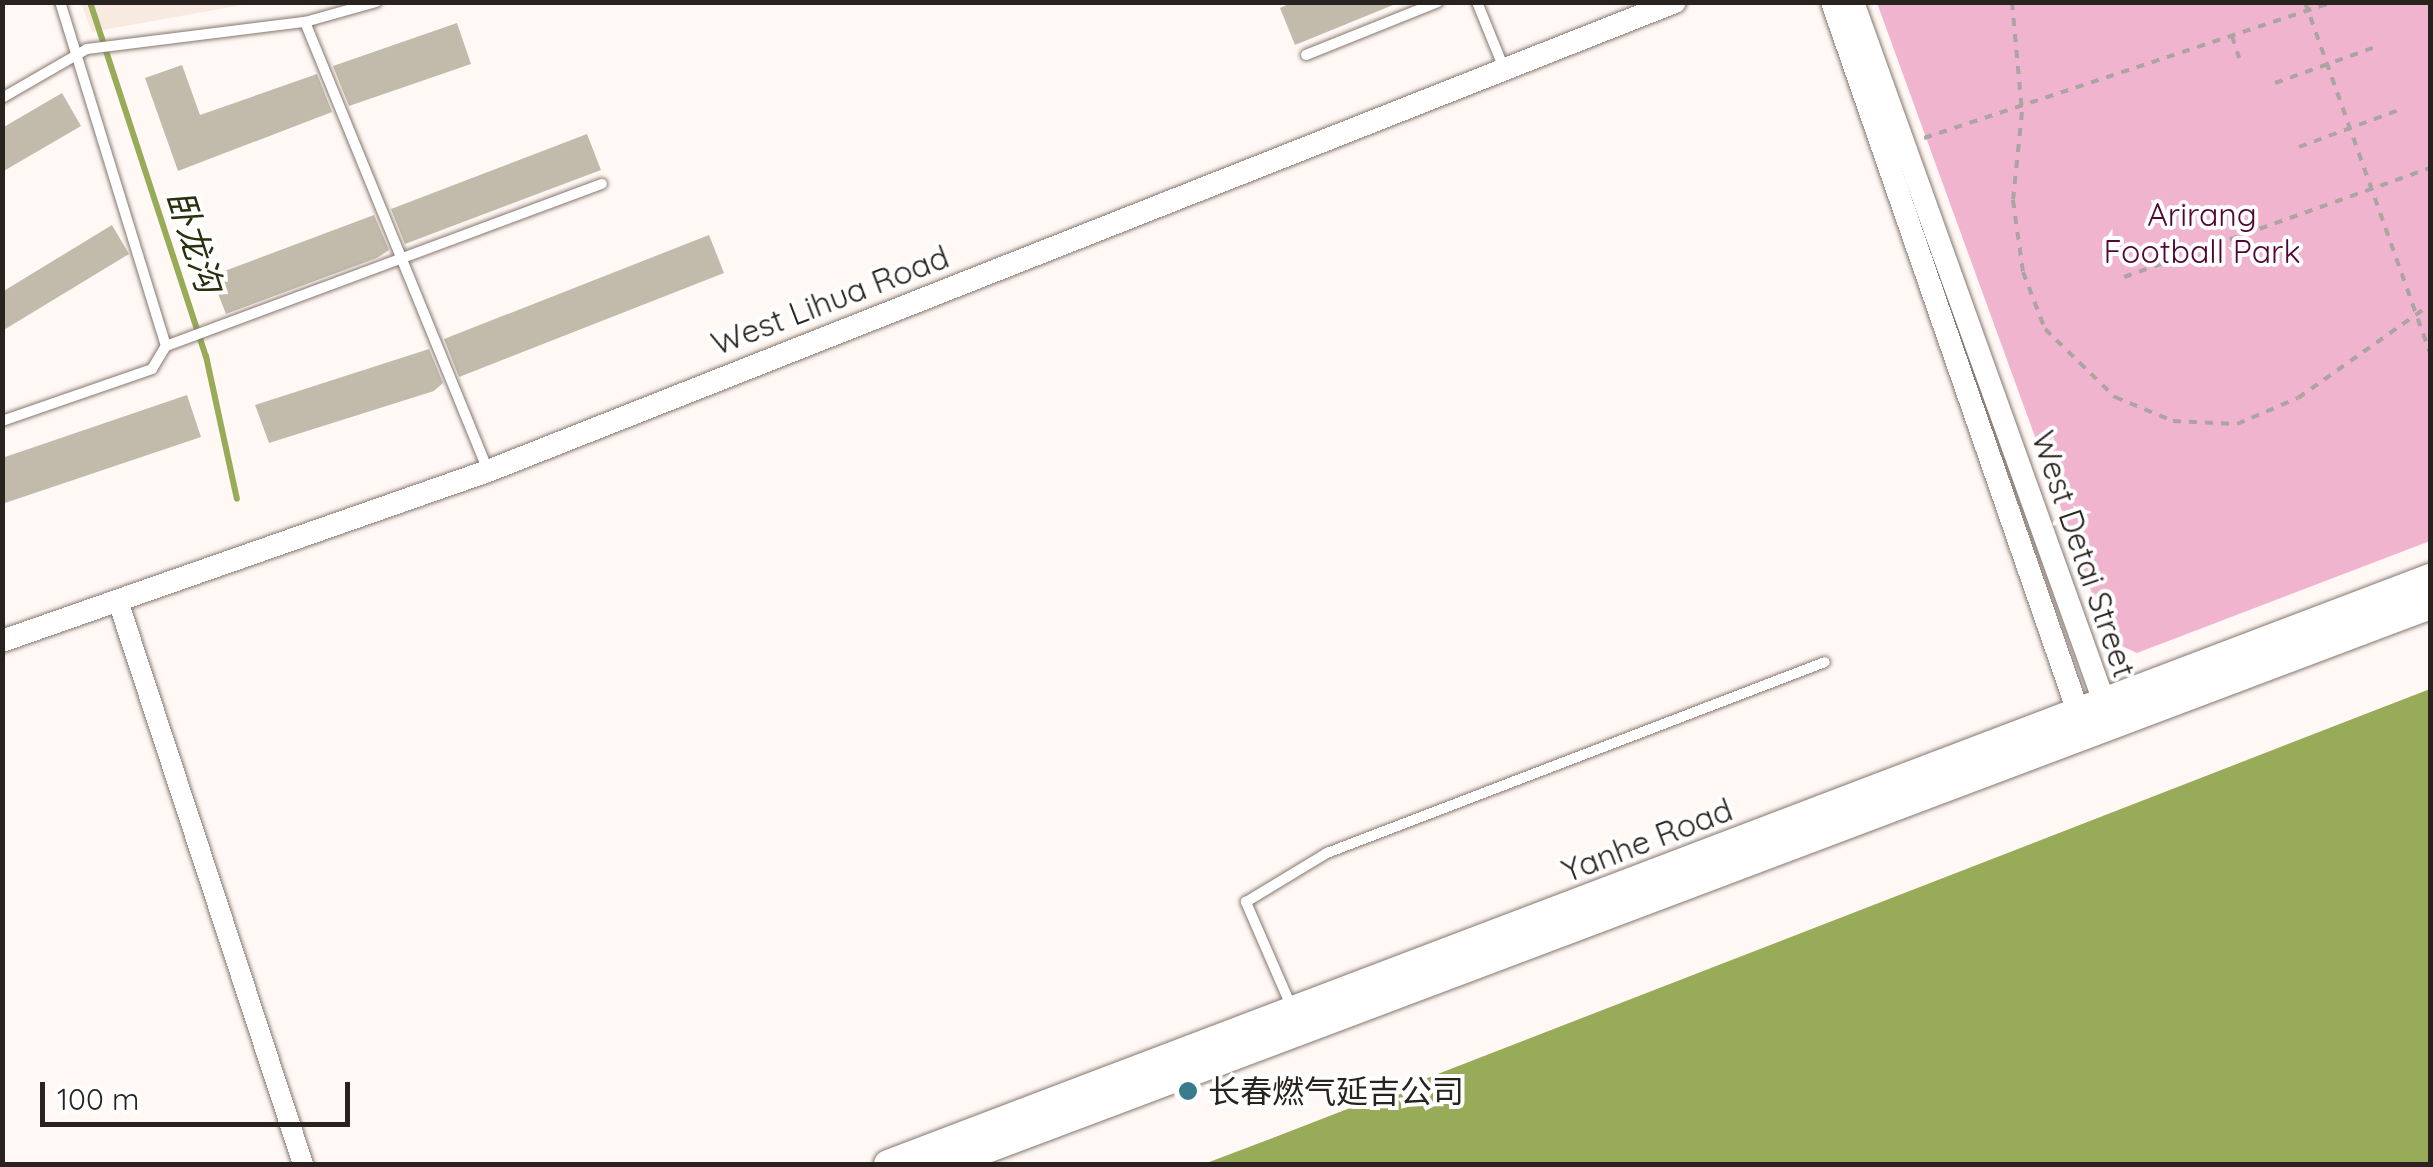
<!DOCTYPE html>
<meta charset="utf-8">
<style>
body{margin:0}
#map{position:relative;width:2433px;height:1167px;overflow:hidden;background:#fff8f4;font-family:Quicksand,"Noto Sans SC",sans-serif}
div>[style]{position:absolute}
.built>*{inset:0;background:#f8eae1}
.green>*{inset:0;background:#f1b4cf}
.water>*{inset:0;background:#97ab58}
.stream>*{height:6px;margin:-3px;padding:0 3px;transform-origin:3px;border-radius:3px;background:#97ab58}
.building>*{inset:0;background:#c2bbac}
.path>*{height:4px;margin-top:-2px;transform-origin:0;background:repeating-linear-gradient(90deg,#aba4a0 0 8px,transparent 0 16px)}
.roads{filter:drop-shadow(0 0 2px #85776e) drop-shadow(0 0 2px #85776e)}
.service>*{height:10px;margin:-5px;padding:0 5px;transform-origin:5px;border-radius:5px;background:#fff}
.minor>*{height:20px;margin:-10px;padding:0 10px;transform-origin:10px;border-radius:10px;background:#fff}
.tertiary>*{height:22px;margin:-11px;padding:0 11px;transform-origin:11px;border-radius:11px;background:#fff}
.secondary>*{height:28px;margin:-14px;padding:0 14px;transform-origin:14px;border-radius:14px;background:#fff}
.dots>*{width:28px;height:28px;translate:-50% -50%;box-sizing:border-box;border:5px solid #fff;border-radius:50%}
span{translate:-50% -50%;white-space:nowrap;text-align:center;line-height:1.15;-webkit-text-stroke:8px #fff;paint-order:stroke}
.park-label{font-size:32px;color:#510633}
.street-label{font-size:32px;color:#29231f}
.poi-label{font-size:32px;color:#29231f}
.left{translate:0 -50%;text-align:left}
.water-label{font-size:35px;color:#28300c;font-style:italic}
.frame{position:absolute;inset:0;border:5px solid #29231f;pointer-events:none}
.scale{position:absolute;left:40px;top:1082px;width:310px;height:45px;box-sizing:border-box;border:5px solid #29231f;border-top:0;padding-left:12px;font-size:30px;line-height:35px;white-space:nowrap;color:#29231f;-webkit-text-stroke:8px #fff;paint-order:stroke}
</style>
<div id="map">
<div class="built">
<div style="clip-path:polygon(81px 3px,81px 2px,253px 3px,92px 32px)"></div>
</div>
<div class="green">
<div style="clip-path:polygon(1877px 3px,2430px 3px,2430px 541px,2137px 653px,2109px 640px)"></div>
</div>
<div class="water">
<div style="clip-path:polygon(2430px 689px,2430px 1164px,1204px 1164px,1283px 1134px)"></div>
</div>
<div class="stream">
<div style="left:90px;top:2px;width:373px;rotate:71.9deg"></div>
<div style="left:206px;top:356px;width:146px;rotate:77.8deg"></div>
</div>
<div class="building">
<div style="clip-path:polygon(1293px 2px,1398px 2px,1398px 3px,1295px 45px,1280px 8px)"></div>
<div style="clip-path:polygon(457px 23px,471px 64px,349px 106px,333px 66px)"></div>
<div style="clip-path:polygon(182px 65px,200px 115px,317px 74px,332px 112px,178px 171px,145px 78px)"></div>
<div style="clip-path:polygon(62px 93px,81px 126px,2px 172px,2px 128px)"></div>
<div style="clip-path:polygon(587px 134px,601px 170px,405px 244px,391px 209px)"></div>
<div style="clip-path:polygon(374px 215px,389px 250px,377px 258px,226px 314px,211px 276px)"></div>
<div style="clip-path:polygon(112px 225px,129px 254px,2px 331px,2px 292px)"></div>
<div style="clip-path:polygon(709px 235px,724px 273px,459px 377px,444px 339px)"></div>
<div style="clip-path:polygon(429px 349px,443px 383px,434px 391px,269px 443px,255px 405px)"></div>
<div style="clip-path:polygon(187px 395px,201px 437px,2px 504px,2px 458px)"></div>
</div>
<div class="path">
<div style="left:2012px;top:2px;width:110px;rotate:84.8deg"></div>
<div style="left:2022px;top:112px;width:88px;rotate:95.8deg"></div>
<div style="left:2013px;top:200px;width:73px;rotate:82.1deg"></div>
<div style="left:2023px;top:272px;width:61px;rotate:68.9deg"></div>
<div style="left:2045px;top:329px;width:98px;rotate:44.2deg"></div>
<div style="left:2115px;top:397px;width:63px;rotate:22.5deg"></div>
<div style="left:2173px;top:421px;width:64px;rotate:2.7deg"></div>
<div style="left:2237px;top:424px;width:66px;rotate:-23.1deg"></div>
<div style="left:2298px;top:398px;width:161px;rotate:-35.2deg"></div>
<div style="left:2305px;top:2px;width:373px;rotate:70.4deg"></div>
<div style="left:2232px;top:36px;width:23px;rotate:72deg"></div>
<div style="left:2275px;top:83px;width:109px;rotate:-19.8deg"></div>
<div style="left:1924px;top:138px;width:430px;rotate:-18.4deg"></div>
<div style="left:2299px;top:147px;width:109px;rotate:-20.4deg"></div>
<div style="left:2124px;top:277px;width:325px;rotate:-19.6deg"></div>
</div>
<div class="roads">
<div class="service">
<div style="left:1477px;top:2px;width:74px;rotate:67.9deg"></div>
<div style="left:305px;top:22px;width:484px;rotate:67.8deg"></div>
<div style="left:1306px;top:55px;width:142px;rotate:-21.9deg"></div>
<div style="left:2px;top:98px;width:98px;rotate:-30deg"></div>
<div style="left:87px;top:49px;width:220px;rotate:-7.1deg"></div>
<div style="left:305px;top:22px;width:74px;rotate:-15.7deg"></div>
<div style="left:166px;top:346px;width:465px;rotate:-20.4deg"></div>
<div style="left:2px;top:421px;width:159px;rotate:-19.1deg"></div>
<div style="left:152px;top:369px;width:27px;rotate:-59deg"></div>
<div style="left:166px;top:346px;width:360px;rotate:-107.1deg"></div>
<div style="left:1292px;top:1008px;width:116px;rotate:-113.5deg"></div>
<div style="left:1246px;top:902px;width:95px;rotate:-31.2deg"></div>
<div style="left:1327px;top:853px;width:533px;rotate:-20.98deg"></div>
</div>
<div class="minor">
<div style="left:118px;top:601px;width:593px;rotate:71.81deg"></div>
</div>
<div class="tertiary">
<div style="left:1832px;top:2px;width:745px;rotate:70.88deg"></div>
<div style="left:2076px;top:706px;width:23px;rotate:47deg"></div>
<div style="left:1853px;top:2px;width:737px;rotate:70.26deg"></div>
<div style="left:2102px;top:696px;width:23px;rotate:92deg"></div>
<div style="left:2px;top:641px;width:515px;rotate:-19.28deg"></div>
<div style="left:488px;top:471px;width:1276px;rotate:-21.56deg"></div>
</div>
<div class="secondary">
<div style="left:888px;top:1164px;width:1650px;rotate:-20.81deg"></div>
<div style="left:947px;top:1164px;width:1585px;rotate:-20.65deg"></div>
</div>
</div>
<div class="dots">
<div style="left:1188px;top:1091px;background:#387b8c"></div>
</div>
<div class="park-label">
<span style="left:2202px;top:233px">Arirang<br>Football Park</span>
</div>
<div class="street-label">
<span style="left:830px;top:300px;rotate:-21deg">West Lihua Road</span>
<span style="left:2084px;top:554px;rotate:71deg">West Detai Street</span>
<span style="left:1647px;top:840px;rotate:-21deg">Yanhe Road</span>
</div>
<div class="poi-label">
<span class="left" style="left:1208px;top:1091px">长春燃气延吉公司</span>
</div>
<div class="water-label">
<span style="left:195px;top:241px;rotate:72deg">卧龙沟</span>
</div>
<div class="frame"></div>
<div class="scale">100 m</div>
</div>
